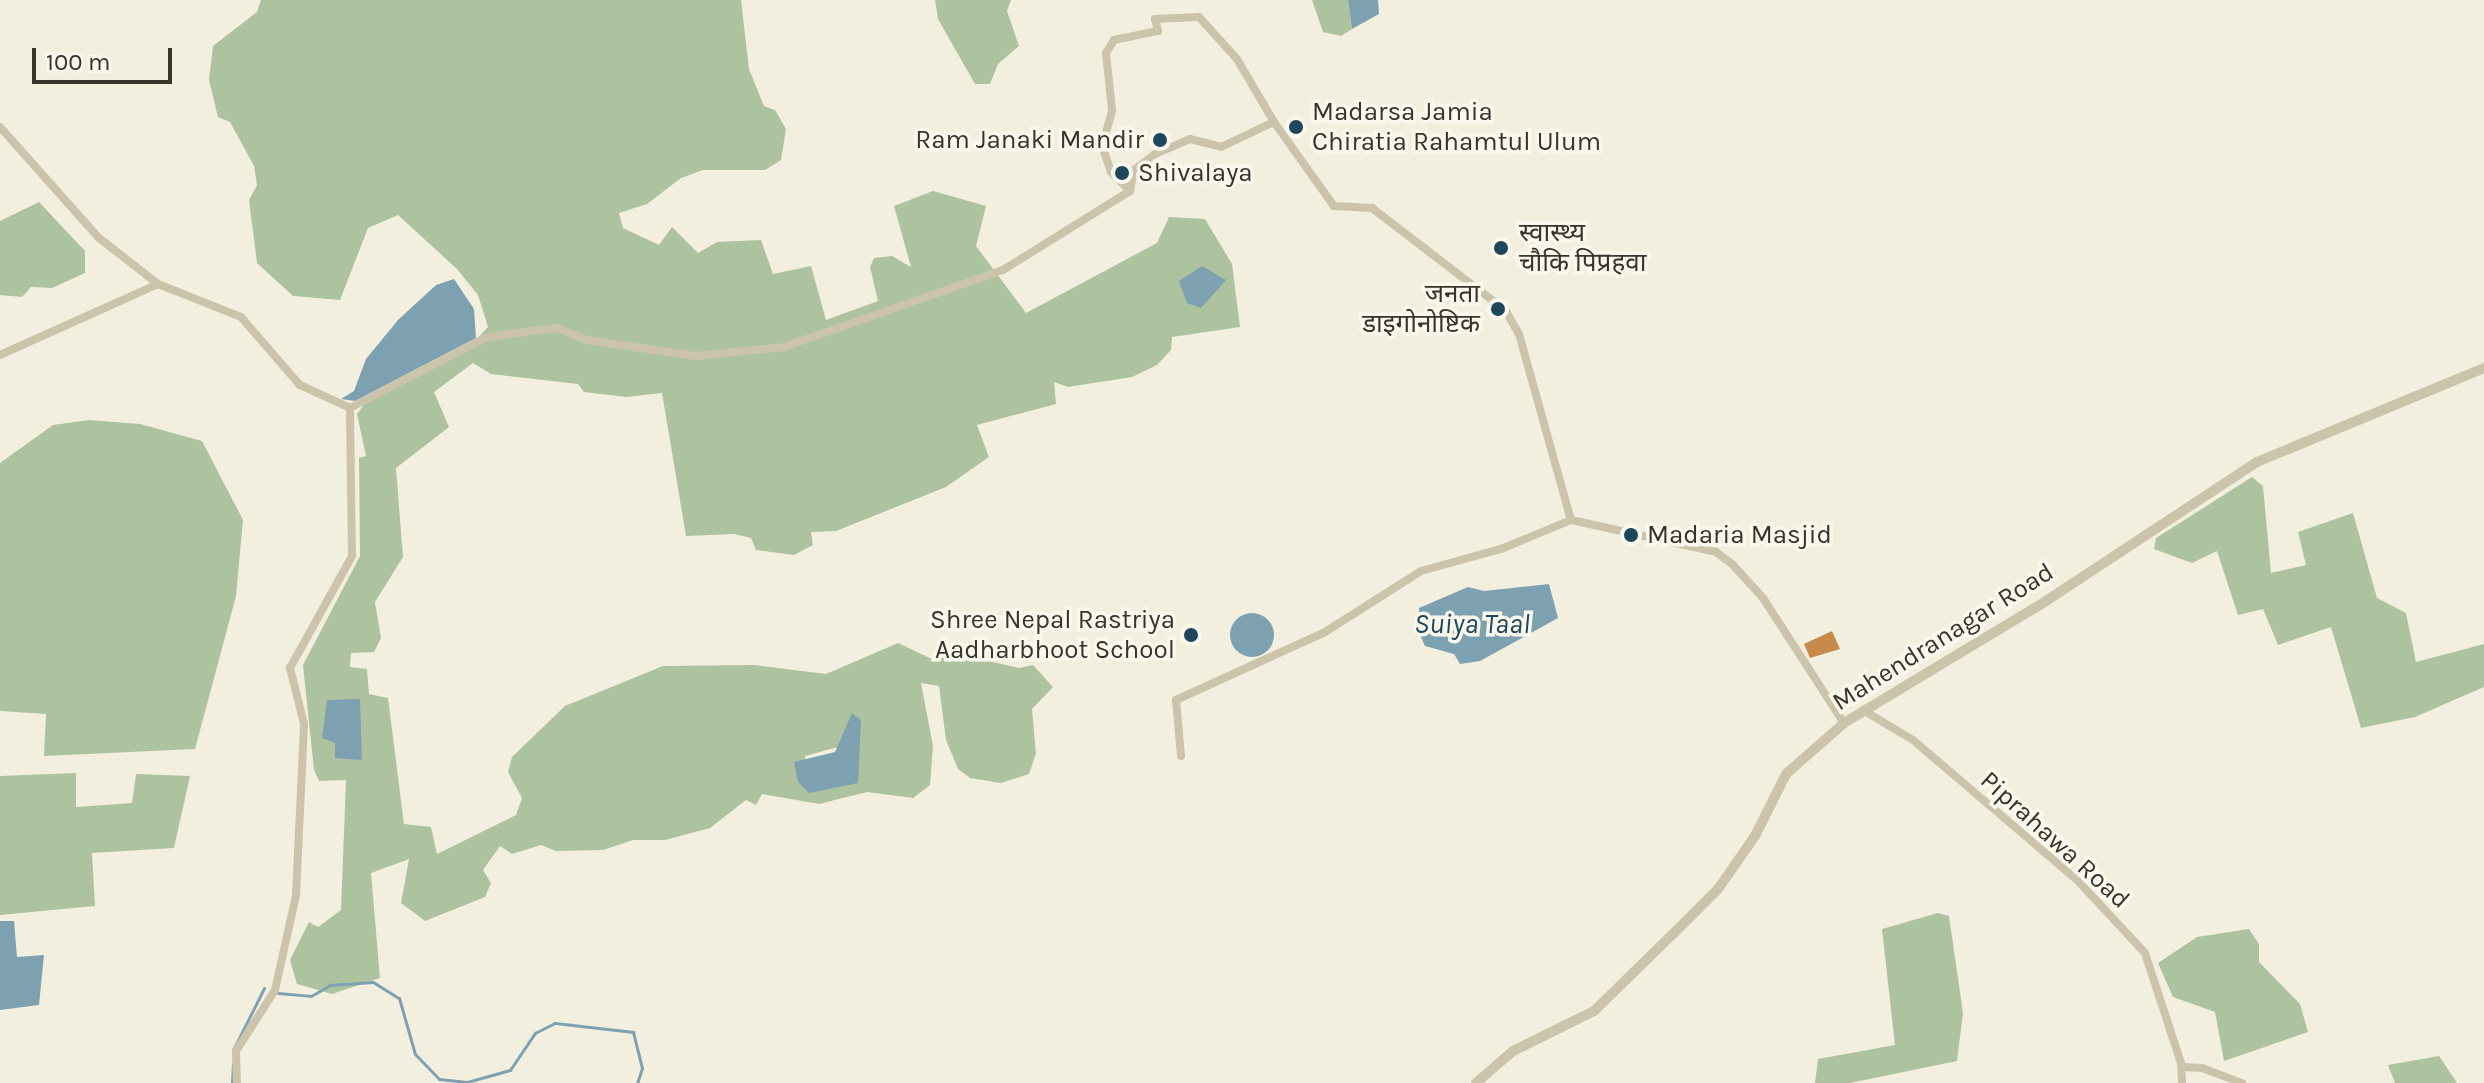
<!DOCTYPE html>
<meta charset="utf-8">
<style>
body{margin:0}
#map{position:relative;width:2484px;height:1083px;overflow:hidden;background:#f3efdf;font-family:Karla,"Noto Sans Devanagari",sans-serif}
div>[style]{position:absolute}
.green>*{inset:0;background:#adc39f}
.water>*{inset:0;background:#7ea1b1}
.round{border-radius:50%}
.stream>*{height:3px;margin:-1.5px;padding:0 1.5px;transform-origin:1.5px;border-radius:1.5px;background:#7ea1b1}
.building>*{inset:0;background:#c78a4a}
.minor>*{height:8px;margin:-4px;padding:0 4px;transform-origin:4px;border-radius:4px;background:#ccc3ab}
.tertiary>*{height:10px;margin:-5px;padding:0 5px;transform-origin:5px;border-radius:5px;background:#ccc3ab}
.dots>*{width:22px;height:22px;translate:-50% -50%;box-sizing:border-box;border:4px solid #faf8ec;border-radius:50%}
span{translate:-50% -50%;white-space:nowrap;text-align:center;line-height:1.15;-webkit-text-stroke:7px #faf8ec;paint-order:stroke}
.poi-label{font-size:26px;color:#39332a}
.left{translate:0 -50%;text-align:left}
.right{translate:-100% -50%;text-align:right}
.street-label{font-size:26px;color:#39332a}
.water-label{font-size:28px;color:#1f475c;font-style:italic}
.scale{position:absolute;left:32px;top:48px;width:140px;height:36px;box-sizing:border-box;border:4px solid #39332a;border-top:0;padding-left:10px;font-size:24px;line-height:28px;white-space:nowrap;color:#39332a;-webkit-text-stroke:6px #faf8ec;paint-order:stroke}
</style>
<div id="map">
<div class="green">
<div style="clip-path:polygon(evenodd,261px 0,741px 0,749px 69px,764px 106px,775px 110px,786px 129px,781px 160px,765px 170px,703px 170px,681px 178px,647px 204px,619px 213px,623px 228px,659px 245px,672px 227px,698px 253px,717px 242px,761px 240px,773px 274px,811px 266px,826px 320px,878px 301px,870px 267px,874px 258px,892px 256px,911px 267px,894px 206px,933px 191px,986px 206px,976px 246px,1026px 313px,1157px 243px,1169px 217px,1205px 219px,1232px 264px,1240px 327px,1172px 337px,1171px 350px,1157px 365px,1132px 377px,1068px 387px,1054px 382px,1056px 404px,977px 425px,989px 457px,946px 487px,836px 531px,811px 532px,813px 545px,794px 555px,756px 550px,751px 538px,734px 534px,686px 536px,662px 393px,626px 397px,584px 392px,578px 384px,491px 374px,473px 363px,434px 392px,449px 427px,396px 468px,403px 557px,375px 602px,381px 638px,374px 652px,351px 653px,350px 667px,367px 669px,369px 694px,388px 698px,404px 824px,431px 827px,437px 854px,516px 815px,522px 798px,508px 772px,512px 757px,565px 706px,663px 666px,753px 665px,826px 674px,898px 643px,932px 659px,962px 655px,1019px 668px,1033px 665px,1053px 687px,1032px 709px,1036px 753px,1029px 774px,1001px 783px,970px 778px,958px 769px,946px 740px,939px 686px,921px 683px,933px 746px,930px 785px,913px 798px,867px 792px,819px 804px,762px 794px,756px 805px,746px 800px,710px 828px,665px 840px,633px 840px,603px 850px,556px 851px,541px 845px,512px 854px,500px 846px,483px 870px,491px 883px,485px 897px,425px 921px,401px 903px,409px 859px,371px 873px,380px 978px,332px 994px,297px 984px,290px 960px,309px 922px,318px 927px,341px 910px,346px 780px,319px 781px,314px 770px,303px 665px,360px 556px,359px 458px,366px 456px,357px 414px,369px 398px,472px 344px,488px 327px,478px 295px,457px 269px,398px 215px,368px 228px,340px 300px,293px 296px,257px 263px,249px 200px,257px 185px,254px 166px,230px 122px,218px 117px,209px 80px,213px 46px,257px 12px,261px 0,842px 746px,809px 793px,805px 756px,842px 746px)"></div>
<div style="clip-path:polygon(935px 0,1011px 0,1007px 11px,1019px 46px,998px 64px,990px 84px,975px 84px,938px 19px)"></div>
<div style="clip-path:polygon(1312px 0,1348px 0,1352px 29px,1341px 36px,1323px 32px)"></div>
<div style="clip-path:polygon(39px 202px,85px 251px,85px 273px,52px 288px,31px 287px,22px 297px,0 295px,0 221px)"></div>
<div style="clip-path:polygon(89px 420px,140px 424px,202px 441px,243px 520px,236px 596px,195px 749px,44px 756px,46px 714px,0 711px,0 463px,53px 425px)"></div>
<div style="clip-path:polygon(2252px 477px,2263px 486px,2271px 573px,2306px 565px,2298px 532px,2353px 513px,2377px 598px,2406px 613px,2416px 662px,2484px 644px,2484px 687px,2415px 717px,2361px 728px,2331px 627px,2278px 645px,2263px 609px,2238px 615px,2217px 551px,2192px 563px,2154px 549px,2156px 538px)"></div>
<div style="clip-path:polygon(76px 773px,76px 807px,132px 803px,136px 774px,190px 776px,174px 848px,92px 853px,95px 906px,0 915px,0 776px)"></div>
<div style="clip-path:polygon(1938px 913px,1949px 916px,1963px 1013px,1957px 1061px,1850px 1083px,1815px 1083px,1818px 1059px,1895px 1045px,1882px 929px)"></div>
<div style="clip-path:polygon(2249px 929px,2259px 944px,2259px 962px,2300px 1004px,2308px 1032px,2224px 1061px,2215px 1012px,2173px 997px,2158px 963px,2197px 937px)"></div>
<div style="clip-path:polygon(2439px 1056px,2457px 1083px,2395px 1083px,2388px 1065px)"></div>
</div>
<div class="water">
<div style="clip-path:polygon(1348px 0,1378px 0,1379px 14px,1352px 29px)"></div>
<div style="clip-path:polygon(1202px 266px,1226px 280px,1201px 308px,1187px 303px,1179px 281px)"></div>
<div style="clip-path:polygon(454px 279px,474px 309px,476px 338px,355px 401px,341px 399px,354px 391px,366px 359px,398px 320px,436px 285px)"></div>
<div style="clip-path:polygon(1549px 584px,1558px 618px,1480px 661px,1460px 664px,1454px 654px,1425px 646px,1419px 633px,1419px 608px,1468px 587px,1484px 591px)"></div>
<div class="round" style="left:1230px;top:613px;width:44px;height:44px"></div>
<div style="clip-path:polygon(360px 699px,362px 760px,335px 758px,335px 743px,322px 738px,327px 700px)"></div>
<div style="clip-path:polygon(852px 713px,861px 720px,858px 783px,809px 793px,798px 782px,794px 762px,835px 752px)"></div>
<div style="clip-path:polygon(0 921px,14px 921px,17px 957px,44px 955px,39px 1005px,0 1010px)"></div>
</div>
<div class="stream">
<div style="left:278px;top:993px;width:33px;rotate:5deg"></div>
<div style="left:311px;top:996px;width:22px;rotate:-30deg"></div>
<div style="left:330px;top:985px;width:43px;rotate:-4deg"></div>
<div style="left:373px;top:982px;width:31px;rotate:32deg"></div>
<div style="left:399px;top:998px;width:58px;rotate:74.1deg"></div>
<div style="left:415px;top:1054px;width:35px;rotate:46deg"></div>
<div style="left:439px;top:1079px;width:28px;rotate:6deg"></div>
<div style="left:467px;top:1082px;width:45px;rotate:-15.6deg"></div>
<div style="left:510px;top:1070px;width:45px;rotate:-56deg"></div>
<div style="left:535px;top:1033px;width:22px;rotate:-27deg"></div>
<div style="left:555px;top:1023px;width:79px;rotate:6.6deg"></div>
<div style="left:633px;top:1032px;width:37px;rotate:76deg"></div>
<div style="left:642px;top:1068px;width:16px;rotate:108deg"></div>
<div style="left:234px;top:1048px;width:67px;rotate:-63.4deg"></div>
<div style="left:232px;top:1083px;width:19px;rotate:-87deg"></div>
</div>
<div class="building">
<div style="clip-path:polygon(1832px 631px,1840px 649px,1810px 658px,1804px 644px)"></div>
</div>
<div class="minor">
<div style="left:0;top:127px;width:149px;rotate:48.3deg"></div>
<div style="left:99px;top:238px;width:75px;rotate:37.9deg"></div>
<div style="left:158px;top:284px;width:89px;rotate:21.7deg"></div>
<div style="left:241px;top:317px;width:90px;rotate:49.1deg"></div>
<div style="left:300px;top:385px;width:55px;rotate:24.7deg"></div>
<div style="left:1130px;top:191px;width:21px;rotate:-79deg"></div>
<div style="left:1134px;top:170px;width:26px;rotate:-37deg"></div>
<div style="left:1155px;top:154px;width:38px;rotate:-23deg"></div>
<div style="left:1190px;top:139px;width:32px;rotate:14deg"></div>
<div style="left:1221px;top:147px;width:59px;rotate:-25.3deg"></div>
<div style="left:1274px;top:122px;width:103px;rotate:54.5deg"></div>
<div style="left:1334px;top:206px;width:38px;rotate:3deg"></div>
<div style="left:1372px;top:208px;width:169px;rotate:37.5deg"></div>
<div style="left:1506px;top:311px;width:26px;rotate:61deg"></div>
<div style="left:1519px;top:334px;width:193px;rotate:74.4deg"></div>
<div style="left:1571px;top:520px;width:148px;rotate:12.4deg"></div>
<div style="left:1716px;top:552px;width:21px;rotate:37deg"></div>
<div style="left:1733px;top:565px;width:45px;rotate:47.7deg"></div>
<div style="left:1763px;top:598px;width:149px;rotate:57.1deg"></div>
<div style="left:1130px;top:191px;width:27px;rotate:-135deg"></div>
<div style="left:1111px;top:172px;width:28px;rotate:-109deg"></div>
<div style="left:1102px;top:146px;width:37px;rotate:-74deg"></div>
<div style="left:1112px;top:110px;width:57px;rotate:-96deg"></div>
<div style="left:1106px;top:53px;width:15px;rotate:-58deg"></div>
<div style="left:1114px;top:40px;width:45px;rotate:-11.6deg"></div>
<div style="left:1158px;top:31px;width:12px;rotate:-104deg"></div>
<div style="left:1155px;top:19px;width:44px;rotate:-2.6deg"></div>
<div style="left:1199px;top:17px;width:57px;rotate:47.9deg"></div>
<div style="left:1237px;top:59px;width:73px;rotate:59.6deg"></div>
<div style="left:0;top:355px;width:173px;rotate:-24.2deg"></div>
<div style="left:1863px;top:710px;width:58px;rotate:31deg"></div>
<div style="left:1913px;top:740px;width:218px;rotate:40.5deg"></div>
<div style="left:2079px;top:882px;width:97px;rotate:47.1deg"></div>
<div style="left:2145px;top:953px;width:116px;rotate:71.9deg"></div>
<div style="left:2181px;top:1063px;width:20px;rotate:87deg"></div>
<div style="left:1181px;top:756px;width:56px;rotate:-95.1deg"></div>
<div style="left:1176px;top:700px;width:164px;rotate:-24.5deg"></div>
<div style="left:1325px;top:632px;width:114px;rotate:-32.4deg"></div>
<div style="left:1421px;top:571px;width:83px;rotate:-15.4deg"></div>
<div style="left:1501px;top:549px;width:76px;rotate:-22.5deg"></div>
<div style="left:2182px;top:1067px;width:20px;rotate:3deg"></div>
<div style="left:2202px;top:1068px;width:43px;rotate:20.6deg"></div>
<div style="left:237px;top:1083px;width:32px;rotate:-92deg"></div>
<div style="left:236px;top:1051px;width:72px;rotate:-57.4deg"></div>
<div style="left:275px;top:990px;width:97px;rotate:-77.5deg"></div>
<div style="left:296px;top:895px;width:171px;rotate:-87.3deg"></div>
<div style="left:304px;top:724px;width:58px;rotate:-104deg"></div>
<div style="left:290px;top:668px;width:128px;rotate:-61deg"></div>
<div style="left:352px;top:556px;width:148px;rotate:-90.8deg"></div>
<div style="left:350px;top:408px;width:152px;rotate:-27.4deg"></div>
<div style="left:485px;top:338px;width:23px;rotate:-10deg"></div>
<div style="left:508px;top:334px;width:49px;rotate:-7deg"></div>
<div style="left:557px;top:328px;width:32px;rotate:22deg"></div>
<div style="left:587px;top:340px;width:110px;rotate:8.4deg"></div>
<div style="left:696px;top:356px;width:88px;rotate:-5.8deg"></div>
<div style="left:784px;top:347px;width:232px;rotate:-19.4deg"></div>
<div style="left:1003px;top:270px;width:150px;rotate:-31.9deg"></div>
</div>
<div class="tertiary">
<div style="left:1476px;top:1083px;width:49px;rotate:-40.9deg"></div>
<div style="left:1513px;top:1051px;width:90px;rotate:-26.3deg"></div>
<div style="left:1594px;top:1011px;width:110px;rotate:-44.3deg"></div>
<div style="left:1673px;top:934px;width:64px;rotate:-45deg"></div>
<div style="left:1718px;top:889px;width:65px;rotate:-55.1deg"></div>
<div style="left:1755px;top:836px;width:69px;rotate:-63.4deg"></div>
<div style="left:1786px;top:774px;width:77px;rotate:-41.3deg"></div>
<div style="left:1844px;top:723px;width:232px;rotate:-31.1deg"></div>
<div style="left:2043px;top:603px;width:256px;rotate:-33.4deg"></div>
<div style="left:2257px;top:462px;width:246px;rotate:-22.5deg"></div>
</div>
<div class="dots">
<div style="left:1296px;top:127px;background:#1f475c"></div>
<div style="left:1160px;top:140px;background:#1f475c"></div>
<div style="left:1122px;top:173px;background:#1f475c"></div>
<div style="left:1501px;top:248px;background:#1f475c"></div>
<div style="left:1498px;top:309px;background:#1f475c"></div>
<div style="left:1631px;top:535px;background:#1f475c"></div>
<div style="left:1191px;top:635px;background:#1f475c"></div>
</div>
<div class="poi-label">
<span class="left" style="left:1312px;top:127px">Madarsa Jamia<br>Chiratia Rahamtul Ulum</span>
<span class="right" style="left:1144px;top:140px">Ram Janaki Mandir</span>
<span class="left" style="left:1138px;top:173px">Shivalaya</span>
<span class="left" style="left:1519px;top:248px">स्वास्थ्य<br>चाैकि पिप्रहवा</span>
<span class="right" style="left:1480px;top:309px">जनता<br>डाइगोनोष्टिक</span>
<span class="left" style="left:1647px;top:535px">Madaria Masjid</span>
<span class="right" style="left:1175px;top:635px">Shree Nepal Rastriya<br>Aadharbhoot School</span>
</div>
<div class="street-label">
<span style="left:1943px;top:637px;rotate:-32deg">Mahendranagar Road</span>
<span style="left:2055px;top:840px;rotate:42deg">Piprahawa Road</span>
</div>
<div class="water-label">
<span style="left:1472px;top:624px">Suiya Taal</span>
</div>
<div class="scale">100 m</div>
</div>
